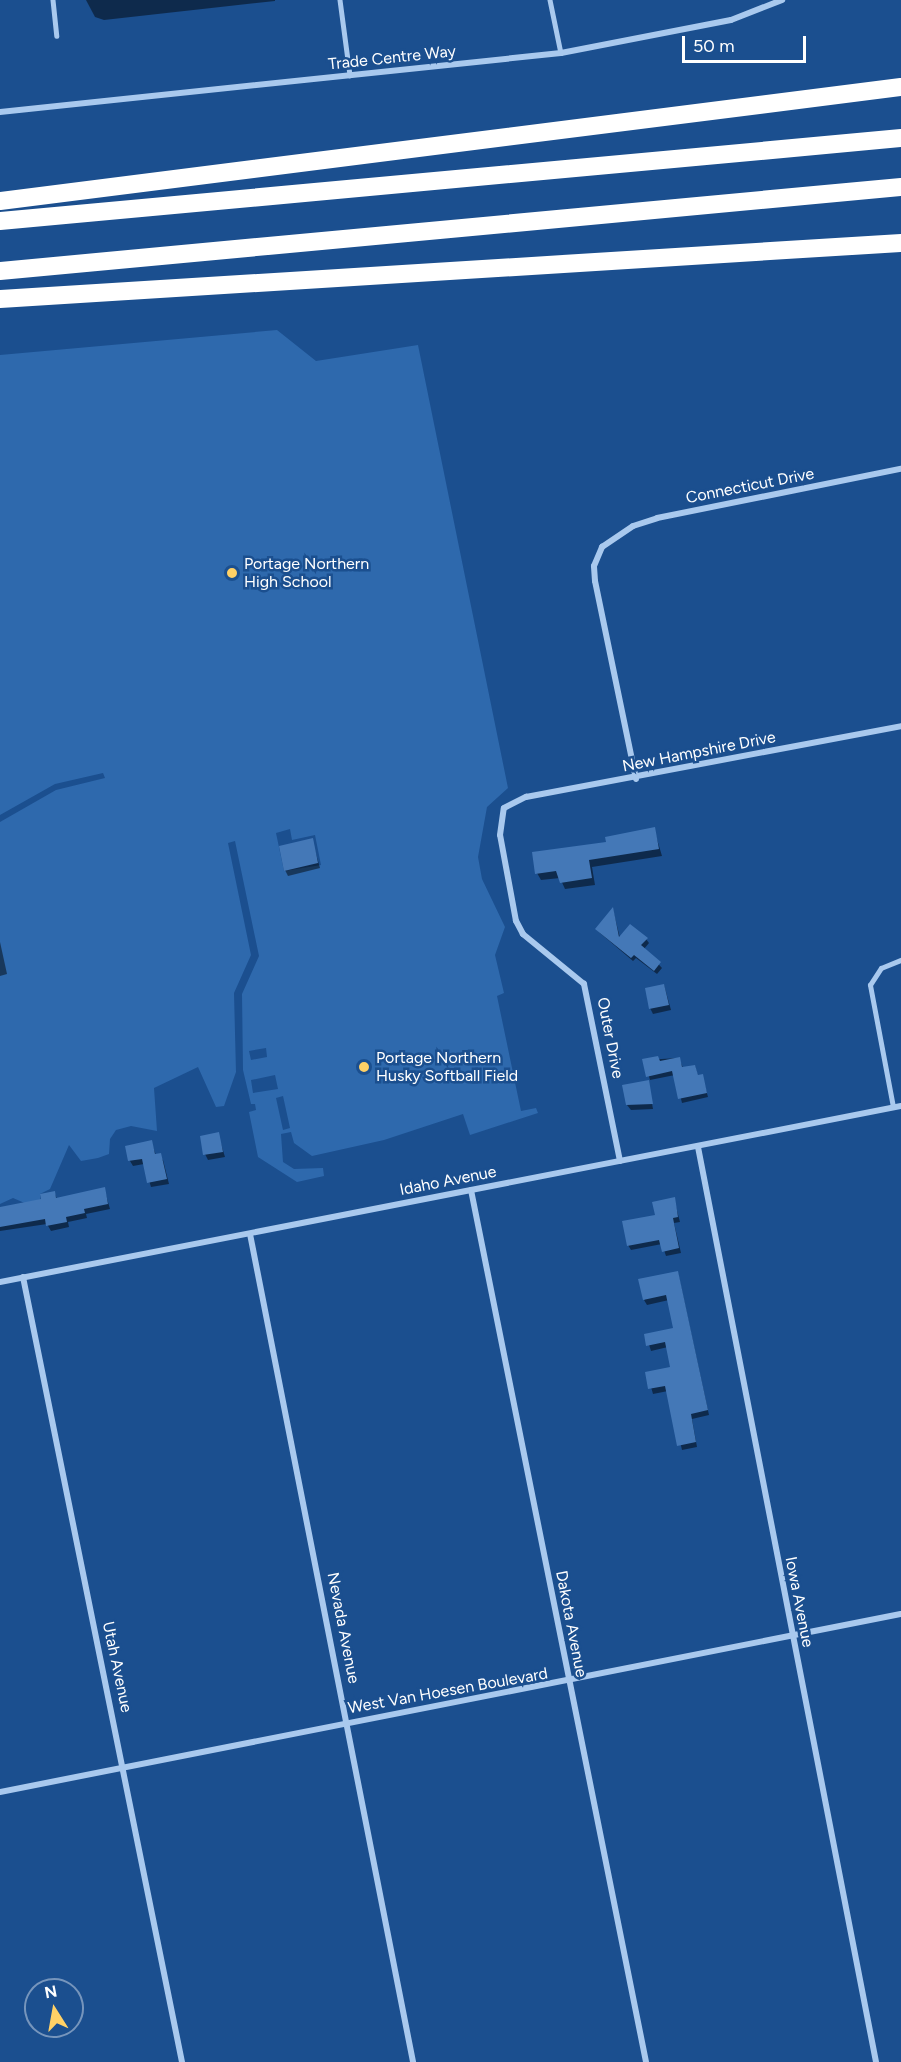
<!DOCTYPE html>
<style>
body{margin:0}
#map{position:relative;width:901px;height:2062px;overflow:hidden;background:#1b4f8f;font-family:Figtree,sans-serif}
div>[style]{position:absolute}
.green>*{inset:0;background:#2e69ad}
.shadow>*{inset:0;background:#0007}
.building>*{inset:0;background:#4478b7}
.service>*{height:4.5px;margin:-2.25px;padding:0 2.25px;transform-origin:2.25px;border-radius:2.25px;background:#a9c9ee}
.minor>*{height:6px;margin:-3px;padding:0 3px;transform-origin:3px;border-radius:3px;background:#a9c9ee}
.motorway>*{height:18px;margin:-9px;padding:0 9px;transform-origin:9px;border-radius:9px;background:#fff}
.dots>*{width:16px;height:16px;translate:-50% -50%;box-sizing:border-box;border:3px solid #1b4f8f;border-radius:50%}
span{translate:-50% -50%;white-space:nowrap;text-align:center;line-height:1.15;-webkit-text-stroke:5px #1b4f8f;paint-order:stroke}
.street-label{font-size:16px;color:#fff}
.poi-label{font-size:16px;color:#fff}
.left{translate:0 -50%;text-align:left}
.north{position:absolute;left:24px;top:1978px;width:60px;height:60px;box-sizing:border-box;background:#1b4f8f;border:2px solid #7695bc;border-radius:50%;rotate:349deg;font-size:16px;font-weight:700;line-height:24px;text-align:center;color:#fff}
.north::after{content:'';display:block;margin:auto;width:21px;height:27px;background:#ffd166;clip-path:polygon(50% 0,100% 100%,50% 72%,0 100%)}
.scale{position:absolute;left:682px;top:36px;width:124px;height:27px;box-sizing:border-box;border:3px solid #fff;border-top:0;padding-left:8px;font-size:18px;line-height:21px;white-space:nowrap;color:#fff;-webkit-text-stroke:4px #1b4f8f;paint-order:stroke}
</style>
<div id="map">
<div class="green">
<div style="clip-path:polygon(evenodd,277px 330px,316px 361px,418px 345px,508px 788px,487px 807px,478px 857px,482px 879px,505px 927px,495px 955px,504px 993px,497px 996px,521px 1111px,536px 1108px,538px 1113px,470px 1135px,463px 1114px,384px 1140px,312px 1156px,294px 1143px,291px 1132px,281px 1134px,283px 1162px,294px 1169px,323px 1168px,324px 1176px,297px 1182px,258px 1157px,249px 1112px,256px 1110px,255px 1104px,251px 1104px,243px 1070px,242px 994px,259px 956px,235px 841px,228px 843px,251px 955px,234px 993px,236px 1072px,224px 1106px,216px 1107px,198px 1067px,154px 1088px,157px 1131px,131px 1126px,116px 1130px,110px 1139px,109px 1154px,98px 1158px,81px 1161px,69px 1145px,50px 1189px,40px 1194px,41px 1210px,13px 1198px,0 1204px,0 822px,56px 790px,105px 778px,103px 773px,55px 784px,0 815px,0 355px,277px 330px,290px 829px,292px 840px,315px 835px,321px 865px,284px 871px,276px 833px,290px 829px,277px 330px,266px 1048px,267px 1057px,251px 1060px,249px 1051px,266px 1048px,277px 330px,275px 1075px,278px 1089px,253px 1093px,251px 1080px,275px 1075px,277px 330px,283px 1096px,290px 1128px,283px 1130px,276px 1098px,283px 1096px)"></div>
</div>
<div class="shadow">
<div style="clip-path:polygon(86px 0,275px 0,275px 1px,104px 20px,95px 17px)"></div>
<div style="clip-path:polygon(654px 829px,662px 856px,592px 867px,595px 885px,565px 889px,560px 878px,541px 880px,537px 873px,608px 843px)"></div>
<div style="clip-path:polygon(312px 840px,320px 868px,288px 876px,285px 870px)"></div>
<div style="clip-path:polygon(613px 910px,620px 938px,646px 939px,649px 943px,644px 949px,662px 968px,657px 974px,636px 958px,633px 961px,600px 933px,597px 929px)"></div>
<div style="clip-path:polygon(0 942px,7px 974px,0 976px)"></div>
<div style="clip-path:polygon(664px 985px,671px 1010px,653px 1014px,650px 1008px)"></div>
<div style="clip-path:polygon(679px 1058px,683px 1068px,695px 1066px,698px 1076px,702px 1075px,708px 1097px,682px 1103px,675px 1075px,650px 1080px,644px 1060px)"></div>
<div style="clip-path:polygon(648px 1081px,653px 1109px,631px 1110px,627px 1105px)"></div>
<div style="clip-path:polygon(218px 1134px,225px 1157px,208px 1160px,205px 1154px)"></div>
<div style="clip-path:polygon(151px 1142px,156px 1155px,163px 1160px,169px 1184px,151px 1187px,144px 1164px,133px 1166px,130px 1161px,127px 1147px)"></div>
<div style="clip-path:polygon(104px 1188px,110px 1209px,86px 1214px,87px 1218px,68px 1222px,69px 1227px,51px 1231px,47px 1224px,0 1231px,0 1208px,43px 1201px,54px 1192px,57px 1199px)"></div>
<div style="clip-path:polygon(674px 1199px,680px 1222px,674px 1223px,681px 1253px,666px 1256px,662px 1244px,631px 1250px,628px 1245px)"></div>
<div style="clip-path:polygon(678px 1273px,709px 1415px,692px 1419px,697px 1447px,682px 1450px,668px 1391px,653px 1394px,647px 1373px,672px 1368px,668px 1347px,651px 1351px,646px 1335px,674px 1329px,669px 1300px,647px 1305px,644px 1300px)"></div>
</div>
<div class="building">
<div style="clip-path:polygon(655px 827px,659px 849px,589px 860px,592px 878px,560px 883px,556px 871px,535px 874px,532px 852px,606px 842px,605px 837px)"></div>
<div style="clip-path:polygon(313px 838px,318px 863px,284px 871px,279px 846px)"></div>
<div style="clip-path:polygon(613px 907px,619px 937px,630px 924px,648px 938px,641px 945px,661px 962px,654px 971px,634px 955px,631px 958px,595px 929px)"></div>
<div style="clip-path:polygon(664px 984px,669px 1005px,649px 1009px,645px 988px)"></div>
<div style="clip-path:polygon(658px 1056px,660px 1061px,680px 1057px,682px 1067px,695px 1065px,698px 1075px,703px 1074px,707px 1093px,678px 1099px,672px 1071px,646px 1077px,642px 1059px)"></div>
<div style="clip-path:polygon(649px 1080px,653px 1104px,626px 1105px,622px 1085px)"></div>
<div style="clip-path:polygon(219px 1132px,223px 1152px,203px 1155px,200px 1136px)"></div>
<div style="clip-path:polygon(152px 1140px,155px 1154px,161px 1153px,167px 1179px,147px 1183px,142px 1159px,128px 1161px,125px 1146px)"></div>
<div style="clip-path:polygon(105px 1187px,108px 1204px,84px 1209px,85px 1213px,66px 1217px,67px 1222px,46px 1226px,45px 1219px,0 1227px,0 1207px,41px 1199px,40px 1194px,55px 1191px,56px 1198px)"></div>
<div style="clip-path:polygon(675px 1197px,678px 1217px,673px 1218px,679px 1248px,662px 1252px,659px 1240px,627px 1246px,622px 1221px,655px 1215px,652px 1202px)"></div>
<div style="clip-path:polygon(678px 1271px,708px 1410px,691px 1414px,696px 1442px,677px 1446px,665px 1386px,648px 1389px,645px 1372px,670px 1367px,665px 1342px,646px 1346px,644px 1334px,673px 1328px,666px 1295px,643px 1300px,638px 1279px)"></div>
</div>
<div class="service">
<div style="left:53px;top:0;width:36px;rotate:84deg"></div>
<div style="left:340px;top:0;width:76px;rotate:82.4deg"></div>
<div style="left:550px;top:0;width:54px;rotate:78.3deg"></div>
<div style="left:893px;top:1107px;width:124px;rotate:-100.7deg"></div>
<div style="left:870px;top:985px;width:20px;rotate:-57deg"></div>
<div style="left:881px;top:968px;width:22px;rotate:-22deg"></div>
</div>
<div class="minor">
<div style="left:0;top:112px;width:564px;rotate:-6deg"></div>
<div style="left:561px;top:53px;width:173px;rotate:-11deg"></div>
<div style="left:731px;top:20px;width:55px;rotate:-21.4deg"></div>
<div style="left:636px;top:779px;width:202px;rotate:-101.7deg"></div>
<div style="left:595px;top:581px;width:15px;rotate:-94deg"></div>
<div style="left:594px;top:566px;width:21px;rotate:-67deg"></div>
<div style="left:602px;top:547px;width:37px;rotate:-34deg"></div>
<div style="left:633px;top:526px;width:25px;rotate:-18deg"></div>
<div style="left:657px;top:518px;width:249px;rotate:-11.4deg"></div>
<div style="left:698px;top:1147px;width:932px;rotate:78.99deg"></div>
<div style="left:620px;top:1161px;width:181px;rotate:-101.5deg"></div>
<div style="left:584px;top:984px;width:79px;rotate:-140.7deg"></div>
<div style="left:523px;top:934px;width:15px;rotate:-118deg"></div>
<div style="left:516px;top:921px;width:87px;rotate:-100.5deg"></div>
<div style="left:500px;top:835px;width:27px;rotate:-82deg"></div>
<div style="left:504px;top:808px;width:25px;rotate:-27deg"></div>
<div style="left:526px;top:797px;width:382px;rotate:-10.7deg"></div>
<div style="left:471px;top:1190px;width:889px;rotate:78.65deg"></div>
<div style="left:250px;top:1234px;width:844px;rotate:78.86deg"></div>
<div style="left:23px;top:1277px;width:801px;rotate:78.55deg"></div>
<div style="left:0;top:1282px;width:918px;rotate:-11.05deg"></div>
<div style="left:0;top:1792px;width:918px;rotate:-11.18deg"></div>
</div>
<div class="motorway">
<div style="left:0;top:201px;width:908px;rotate:-7.21deg"></div>
<div style="left:0;top:221px;width:905px;rotate:-5.26deg"></div>
<div style="left:0;top:271px;width:905px;rotate:-5.33deg"></div>
<div style="left:0;top:299px;width:903px;rotate:-3.56deg"></div>
</div>
<div class="dots">
<div style="left:232px;top:573px;background:#ffd166"></div>
<div style="left:364px;top:1067px;background:#ffd166"></div>
</div>
<div class="street-label">
<span style="left:392px;top:58px;rotate:-6deg">Trade Centre Way</span>
<span style="left:750px;top:486px;rotate:-11deg">Connecticut Drive</span>
<span style="left:699px;top:752px;rotate:-11deg">New Hampshire Drive</span>
<span style="left:610px;top:1038px;rotate:79deg">Outer Drive</span>
<span style="left:448px;top:1181px;rotate:-11deg">Idaho Avenue</span>
<span style="left:799px;top:1602px;rotate:79deg">Iowa Avenue</span>
<span style="left:571px;top:1624px;rotate:79deg">Dakota Avenue</span>
<span style="left:343px;top:1628px;rotate:79deg">Nevada Avenue</span>
<span style="left:117px;top:1667px;rotate:78deg">Utah Avenue</span>
<span style="left:448px;top:1691px;rotate:-10deg">West Van Hoesen Boulevard</span>
</div>
<div class="poi-label">
<span class="left" style="left:244px;top:573px">Portage Northern<br>High School</span>
<span class="left" style="left:376px;top:1067px">Portage Northern<br>Husky Softball Field</span>
</div>
<div class="north">N</div>
<div class="scale">50 m</div>
</div>
